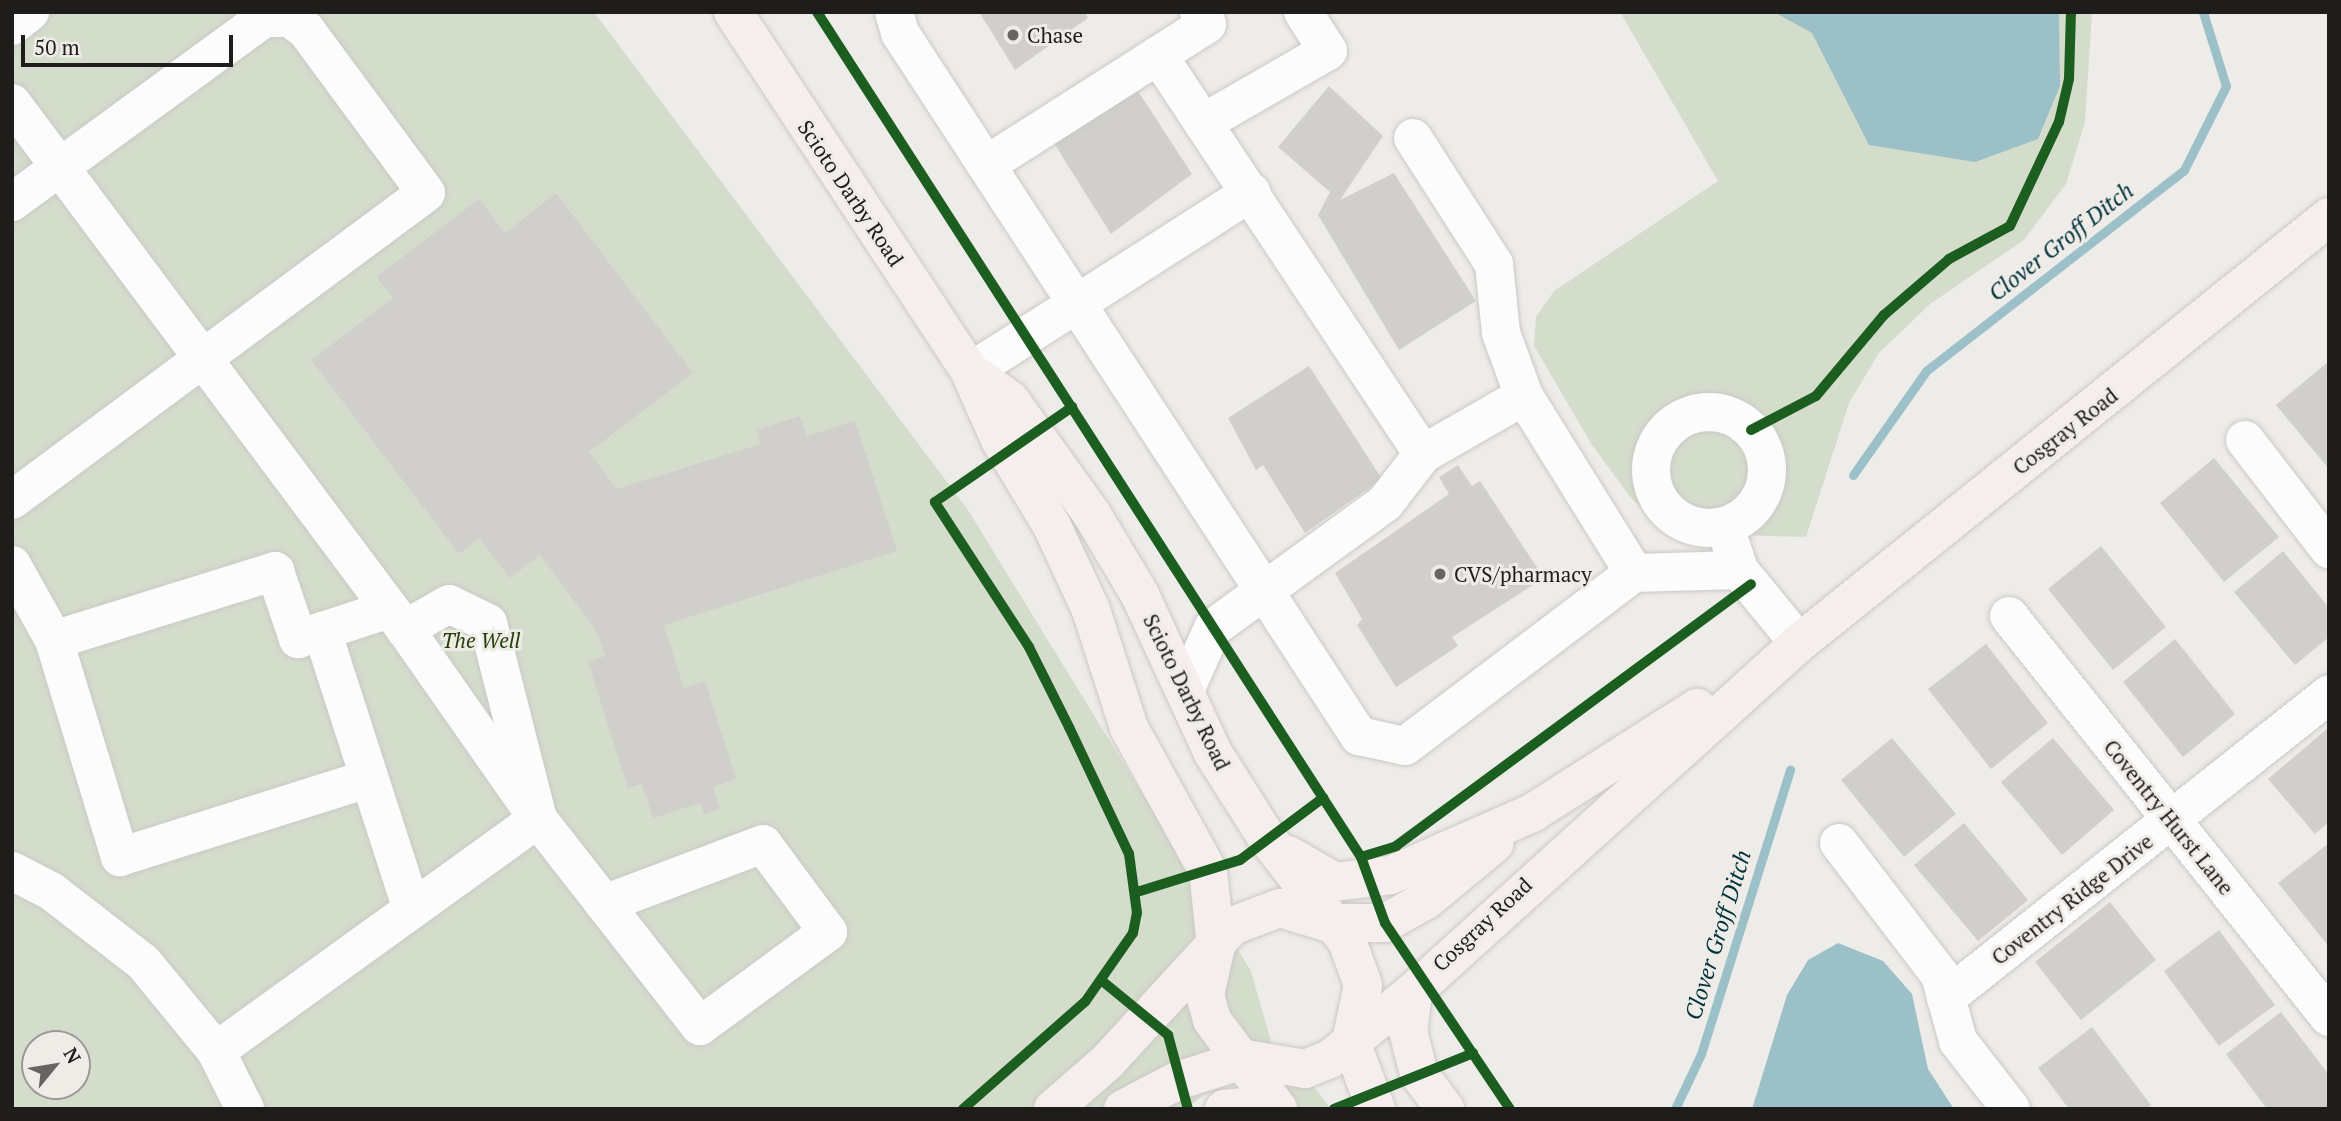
<!DOCTYPE html>
<style>
body{margin:0}
#map{position:relative;width:2341px;height:1121px;overflow:hidden;background:#eeece9;font-family:"PT Serif",serif}
div>[style]{position:absolute}
.green>*{inset:0;background:#d4ddcb}
.water>*{inset:0;background:#9cc0c7}
.stream>*{height:9px;margin:-4.5px;padding:0 4.5px;transform-origin:4.5px;border-radius:4.5px;background:#9cc0c7}
.building>*{inset:0;background:#d0cfcc}
.roads{filter:drop-shadow(0 0 2px #cac8c6) drop-shadow(0 0 2px #cac8c6)}
.minor>*{height:38px;margin:-19px;padding:0 19px;transform-origin:19px;border-radius:19px;background:#fcfcfc}
.minor>.ring{margin:-19px;padding:0;box-sizing:content-box;background:none;border:38px solid #fcfcfc;border-radius:50%}
.major>*{height:38px;margin:-19px;padding:0 19px;transform-origin:19px;border-radius:19px;background:#f5eeed}
.cycleway>*{height:10px;margin:-5px;padding:0 5px;transform-origin:5px;border-radius:5px;background:#1b5e20}
.dots>*{width:19px;height:19px;translate:-50% -50%;box-sizing:border-box;border:4px solid #efece8;border-radius:50%}
span{translate:-50% -50%;white-space:nowrap;text-align:center;line-height:1.15;-webkit-text-stroke:6px #efece8;paint-order:stroke}
.poi-label{font-size:21px;color:#1e1d1c}
.left{translate:0 -50%;text-align:left}
.street-label{font-size:21px;color:#1e1d1c}
.park-label{font-size:21px;color:#254007;font-style:italic}
.water-label{font-size:23px;color:#00333c;font-style:italic}
.frame{position:absolute;inset:0;border:14px solid #1e1d1c;pointer-events:none}
.north{position:absolute;left:21px;top:1030px;width:70px;height:70px;box-sizing:border-box;background:#efece8;border:2px solid #9b9996;border-radius:50%;rotate:60deg;font-size:19px;font-weight:700;line-height:28px;text-align:center;color:#1e1d1c}
.north::after{content:'';display:block;margin:auto;width:24px;height:32px;background:#676564;clip-path:polygon(50% 0,100% 100%,50% 72%,0 100%)}
.scale{position:absolute;left:21px;top:35px;width:212px;height:32px;box-sizing:border-box;border:4px solid #1e1d1c;border-top:0;padding-left:9px;font-size:21px;line-height:24px;white-space:nowrap;color:#1e1d1c;-webkit-text-stroke:5px #efece8;paint-order:stroke}
</style>
<div id="map">
<div class="green">
<div style="clip-path:polygon(evenodd,12px 12px,594px 12px,968px 510px,1251px 971px,1272px 1045px,1185px 1109px,12px 1109px,12px 12px,35px 1044px,77px 1044px,77px 1086px,35px 1086px,35px 1044px)"></div>
<div style="clip-path:polygon(1620px 12px,2092px 12px,2085px 122px,2066px 184px,2024px 240px,1930px 304px,1879px 353px,1849px 403px,1806px 537px,1670px 533px,1631px 498px,1592px 445px,1534px 346px,1536px 317px,1554px 291px,1718px 181px)"></div>
<div style="clip-path:polygon(1289px 1054px,1331px 1109px,1213px 1109px)"></div>
</div>
<div class="water">
<div style="clip-path:polygon(1774px 12px,2059px 12px,2060px 86px,2038px 139px,1975px 162px,1869px 145px,1812px 33px)"></div>
<div style="clip-path:polygon(1838px 943px,1883px 961px,1912px 994px,1928px 1069px,1954px 1109px,1752px 1109px,1787px 995px,1808px 960px)"></div>
</div>
<div class="stream">
<div style="left:1853px;top:475px;width:127px;rotate:-54.9deg"></div>
<div style="left:1926px;top:371px;width:327px;rotate:-37.9deg"></div>
<div style="left:2184px;top:170px;width:94px;rotate:-63.4deg"></div>
<div style="left:2226px;top:86px;width:77px;rotate:-107.3deg"></div>
<div style="left:1675px;top:1109px;width:61px;rotate:-64.7deg"></div>
<div style="left:1701px;top:1054px;width:298px;rotate:-72.6deg"></div>
</div>
<div class="building">
<div style="clip-path:polygon(979px 12px,1085px 12px,1088px 18px,1015px 70px)"></div>
<div style="clip-path:polygon(1134px 85px,1192px 174px,1111px 234px,1052px 140px)"></div>
<div style="clip-path:polygon(1329px 86px,1383px 136px,1340px 200px,1394px 173px,1476px 301px,1399px 350px,1318px 215px,1330px 192px,1278px 147px)"></div>
<div style="clip-path:polygon(556px 193px,693px 373px,589px 452px,617px 489px,760px 444px,756px 430px,800px 416px,806px 436px,855px 421px,897px 551px,664px 625px,684px 688px,705px 681px,736px 779px,713px 787px,720px 809px,704px 814px,701px 803px,653px 818px,642px 784px,628px 788px,588px 662px,605px 656px,597px 632px,540px 555px,510px 578px,479px 538px,459px 554px,311px 360px,393px 298px,376px 277px,479px 199px,505px 233px)"></div>
<div style="clip-path:polygon(2329px 361px,2329px 469px,2276px 405px)"></div>
<div style="clip-path:polygon(1309px 366px,1382px 479px,1305px 533px,1263px 465px,1256px 470px,1228px 418px)"></div>
<div style="clip-path:polygon(2214px 458px,2279px 537px,2224px 582px,2160px 503px)"></div>
<div style="clip-path:polygon(1458px 465px,1472px 486px,1480px 481px,1544px 578px,1452px 637px,1458px 646px,1396px 687px,1357px 625px,1362px 619px,1335px 573px,1449px 494px,1439px 477px)"></div>
<div style="clip-path:polygon(2101px 546px,2166px 627px,2113px 670px,2048px 589px)"></div>
<div style="clip-path:polygon(2283px 551px,2329px 608px,2329px 637px,2295px 665px,2234px 592px)"></div>
<div style="clip-path:polygon(2175px 639px,2235px 714px,2183px 757px,2123px 682px)"></div>
<div style="clip-path:polygon(1986px 644px,2048px 723px,1991px 769px,1928px 689px)"></div>
<div style="clip-path:polygon(2329px 727px,2329px 822px,2315px 834px,2268px 779px)"></div>
<div style="clip-path:polygon(1892px 738px,1956px 814px,1904px 857px,1841px 780px)"></div>
<div style="clip-path:polygon(2053px 738px,2114px 810px,2062px 855px,2001px 782px)"></div>
<div style="clip-path:polygon(1964px 823px,2028px 900px,1978px 941px,1914px 865px)"></div>
<div style="clip-path:polygon(2329px 843px,2329px 947px,2278px 883px)"></div>
<div style="clip-path:polygon(2110px 902px,2156px 960px,2081px 1020px,2035px 962px)"></div>
<div style="clip-path:polygon(2219px 930px,2275px 1005px,2219px 1046px,2164px 971px)"></div>
<div style="clip-path:polygon(2281px 1012px,2329px 1075px,2329px 1109px,2267px 1109px,2226px 1054px)"></div>
<div style="clip-path:polygon(2092px 1027px,2151px 1105px,2146px 1109px,2069px 1109px,2038px 1068px)"></div>
</div>
<div class="roads">
<div class="minor">
<div style="left:894px;top:12px;width:22px;rotate:74deg"></div>
<div style="left:900px;top:33px;width:840px;rotate:56.86deg"></div>
<div style="left:1359px;top:736px;width:47px;rotate:12.3deg"></div>
<div style="left:1405px;top:746px;width:287px;rotate:-37.1deg"></div>
<div style="left:1634px;top:573px;width:105px;rotate:-1.6deg"></div>
<div style="left:1303px;top:12px;width:46px;rotate:57.3deg"></div>
<div style="left:1328px;top:51px;width:144px;rotate:150.1deg"></div>
<div style="left:1203px;top:123px;width:397px;rotate:56.4deg"></div>
<div style="left:12px;top:26px;width:23px;rotate:-38deg"></div>
<div style="left:1158px;top:55px;width:82px;rotate:56.5deg"></div>
<div style="left:12px;top:103px;width:657px;rotate:53.23deg"></div>
<div style="left:405px;top:629px;width:232px;rotate:55deg"></div>
<div style="left:538px;top:819px;width:263px;rotate:52deg"></div>
<div style="left:700px;top:1026px;width:159px;rotate:-36.3deg"></div>
<div style="left:828px;top:932px;width:109px;rotate:-126.5deg"></div>
<div style="left:763px;top:844px;width:170px;rotate:159.3deg"></div>
<div style="left:1413px;top:138px;width:150px;rotate:57.3deg"></div>
<div style="left:1494px;top:264px;width:69px;rotate:84.2deg"></div>
<div style="left:1501px;top:333px;width:67px;rotate:69.9deg"></div>
<div style="left:1524px;top:396px;width:208px;rotate:58.1deg"></div>
<div style="left:986px;top:165px;width:262px;rotate:-32.5deg"></div>
<div style="left:1207px;top:24px;width:14px;rotate:-124deg"></div>
<div style="left:12px;top:202px;width:312px;rotate:-36.1deg"></div>
<div style="left:264px;top:18px;width:25px"></div>
<div style="left:289px;top:18px;width:21px;rotate:35deg"></div>
<div style="left:306px;top:30px;width:202px;rotate:53.6deg"></div>
<div style="left:426px;top:193px;width:515px;rotate:143.44deg"></div>
<div style="left:970px;top:372px;width:334px;rotate:-32.6deg"></div>
<div class="ring" style="left:1651px;top:412px;width:78px;height:78px"></div>
<div style="left:2245px;top:440px;width:138px;rotate:52.4deg"></div>
<div style="left:1731px;top:545px;width:26px;rotate:72deg"></div>
<div style="left:1739px;top:570px;width:94px;rotate:50.6deg"></div>
<div style="left:12px;top:565px;width:86px;rotate:60.8deg"></div>
<div style="left:54px;top:640px;width:227px;rotate:73.1deg"></div>
<div style="left:120px;top:857px;width:259px;rotate:-17.5deg"></div>
<div style="left:2009px;top:616px;width:513px;rotate:51.41deg"></div>
<div style="left:322px;top:631px;width:290px;rotate:72.1deg"></div>
<div style="left:54px;top:640px;width:232px;rotate:-17.3deg"></div>
<div style="left:275px;top:571px;width:72px;rotate:71.3deg"></div>
<div style="left:298px;top:639px;width:96px;rotate:-18.2deg"></div>
<div style="left:1185px;top:690px;width:68px;rotate:-65.7deg"></div>
<div style="left:1213px;top:628px;width:213px;rotate:-36deg"></div>
<div style="left:1385px;top:503px;width:62px;rotate:-52.2deg"></div>
<div style="left:1423px;top:454px;width:116px;rotate:-29.9deg"></div>
<div style="left:1839px;top:843px;width:166px;rotate:52.6deg"></div>
<div style="left:1940px;top:975px;width:68px;rotate:74.7deg"></div>
<div style="left:1958px;top:1041px;width:86px;rotate:52.1deg"></div>
<div style="left:12px;top:871px;width:44px;rotate:27.1deg"></div>
<div style="left:51px;top:891px;width:116px;rotate:37.7deg"></div>
<div style="left:143px;top:962px;width:115px;rotate:50.6deg"></div>
<div style="left:216px;top:1051px;width:65px;rotate:63.4deg"></div>
<div style="left:1946px;top:998px;width:489px;rotate:-38.4deg"></div>
<div style="left:216px;top:1051px;width:397px;rotate:-35.8deg"></div>
<div style="left:538px;top:819px;width:202px;rotate:-104.3deg"></div>
<div style="left:488px;top:623px;width:43px;rotate:-154deg"></div>
<div style="left:449px;top:604px;width:51px;rotate:150.4deg"></div>
</div>
<div class="major">
<div style="left:733px;top:12px;width:431px;rotate:56.6deg"></div>
<div style="left:970px;top:372px;width:74px;rotate:66.2deg"></div>
<div style="left:1000px;top:440px;width:100px;rotate:58.8deg"></div>
<div style="left:1052px;top:526px;width:93px;rotate:65.1deg"></div>
<div style="left:1091px;top:610px;width:124px;rotate:72.1deg"></div>
<div style="left:1129px;top:728px;width:163px;rotate:61.1deg"></div>
<div style="left:1208px;top:871px;width:75px;rotate:83.9deg"></div>
<div style="left:1216px;top:946px;width:50px;rotate:102.7deg"></div>
<div style="left:1205px;top:995px;width:26px;rotate:74deg"></div>
<div style="left:1212px;top:1020px;width:111px;rotate:53.4deg"></div>
<div style="left:975px;top:375px;width:43px;rotate:35.5deg"></div>
<div style="left:1010px;top:400px;width:139px;rotate:54.4deg"></div>
<div style="left:1091px;top:513px;width:96px;rotate:59.1deg"></div>
<div style="left:1140px;top:595px;width:174px;rotate:65.2deg"></div>
<div style="left:1213px;top:753px;width:101px;rotate:57.6deg"></div>
<div style="left:1267px;top:838px;width:130px;rotate:52.2deg"></div>
<div style="left:1347px;top:941px;width:47px;rotate:70deg"></div>
<div style="left:1363px;top:985px;width:58px;rotate:101.9deg"></div>
<div style="left:1351px;top:1042px;width:72px;rotate:69.5deg"></div>
<div style="left:1288px;top:855px;width:54px;rotate:29.9deg"></div>
<div style="left:1335px;top:882px;width:56px;rotate:-7.1deg"></div>
<div style="left:1391px;top:875px;width:154px;rotate:-23.7deg"></div>
<div style="left:1532px;top:813px;width:196px;rotate:-32.5deg"></div>
<div style="left:1413px;top:992px;width:39px;rotate:97deg"></div>
<div style="left:1408px;top:1031px;width:44px;rotate:75.7deg"></div>
<div style="left:1419px;top:1074px;width:44px;rotate:53.4deg"></div>
<div style="left:1053px;top:1109px;width:72px;rotate:-41deg"></div>
<div style="left:1107px;top:1062px;width:185px;rotate:-47.4deg"></div>
<div style="left:1232px;top:926px;width:51px;rotate:-20.6deg"></div>
<div style="left:1280px;top:908px;width:51px;rotate:17deg"></div>
<div style="left:1329px;top:923px;width:56px"></div>
<div style="left:1385px;top:923px;width:47px;rotate:-29.3deg"></div>
<div style="left:1426px;top:900px;width:89px;rotate:-39.6deg"></div>
<div style="left:1123px;top:1109px;width:61px;rotate:-27.4deg"></div>
<div style="left:1177px;top:1081px;width:72px;rotate:-17.7deg"></div>
<div style="left:1246px;top:1059px;width:60px;rotate:9.6deg"></div>
<div style="left:1305px;top:1069px;width:27px;rotate:-22deg"></div>
<div style="left:1330px;top:1059px;width:107px;rotate:-38.9deg"></div>
<div style="left:1413px;top:992px;width:520px;rotate:-42.12deg"></div>
<div style="left:1799px;top:643px;width:680px;rotate:-38.79deg"></div>
<div style="left:1224px;top:1109px;width:50px;rotate:-5.7deg"></div>
</div>
</div>
<div class="cycleway">
<div style="left:817px;top:12px;width:1005px;rotate:57.23deg"></div>
<div style="left:1361px;top:857px;width:70px;rotate:70deg"></div>
<div style="left:1385px;top:923px;width:224px;rotate:56.1deg"></div>
<div style="left:1751px;top:430px;width:73px;rotate:-27.6deg"></div>
<div style="left:1816px;top:396px;width:106px;rotate:-50deg"></div>
<div style="left:1884px;top:315px;width:86px;rotate:-40.7deg"></div>
<div style="left:1949px;top:259px;width:69px;rotate:-28.4deg"></div>
<div style="left:2010px;top:226px;width:115px;rotate:-64.8deg"></div>
<div style="left:2059px;top:122px;width:44px;rotate:-76.9deg"></div>
<div style="left:2069px;top:79px;width:67px;rotate:-88.3deg"></div>
<div style="left:1361px;top:857px;width:37px;rotate:-17deg"></div>
<div style="left:1396px;top:846px;width:441px;rotate:-36.4deg"></div>
<div style="left:1137px;top:892px;width:108px;rotate:-17.3deg"></div>
<div style="left:1240px;top:860px;width:104px;rotate:-36.8deg"></div>
<div style="left:1101px;top:980px;width:87px;rotate:39.4deg"></div>
<div style="left:1168px;top:1035px;width:77px;rotate:74.9deg"></div>
<div style="left:963px;top:1109px;width:162px;rotate:-41.3deg"></div>
<div style="left:1085px;top:1002px;width:84px;rotate:-55.2deg"></div>
<div style="left:1133px;top:933px;width:20px;rotate:-79deg"></div>
<div style="left:1137px;top:913px;width:60px;rotate:-97.7deg"></div>
<div style="left:1129px;top:854px;width:140px;rotate:-115.3deg"></div>
<div style="left:1069px;top:727px;width:89px;rotate:-116.6deg"></div>
<div style="left:1029px;top:647px;width:173px;rotate:-123deg"></div>
<div style="left:935px;top:502px;width:167px;rotate:-34.7deg"></div>
<div style="left:1334px;top:1109px;width:150px;rotate:-21.9deg"></div>
</div>
<div class="dots">
<div style="left:1013px;top:35px;background:#676564"></div>
<div style="left:1440px;top:574px;background:#676564"></div>
</div>
<div class="poi-label">
<span class="left" style="left:1027px;top:35px">Chase</span>
<span class="left" style="left:1454px;top:574px">CVS/pharmacy</span>
</div>
<div class="street-label">
<span style="left:851px;top:193px;rotate:56deg">Scioto Darby Road</span>
<span style="left:2065px;top:431px;rotate:-38deg">Cosgray Road</span>
<span style="left:1187px;top:692px;rotate:64deg">Scioto Darby Road</span>
<span style="left:2169px;top:817px;rotate:51deg">Coventry Hurst Lane</span>
<span style="left:2072px;top:899px;rotate:-38deg">Coventry Ridge Drive</span>
<span style="left:1482px;top:924px;rotate:-43deg">Cosgray Road</span>
</div>
<div class="park-label">
<span style="left:481px;top:640px">The Well</span>
</div>
<div class="water-label">
<span style="left:2061px;top:242px;rotate:-38deg">Clover Groff Ditch</span>
<span style="left:1718px;top:935px;rotate:-73deg">Clover Groff Ditch</span>
</div>
<div class="frame"></div>
<div class="north">N</div>
<div class="scale">50 m</div>
</div>
